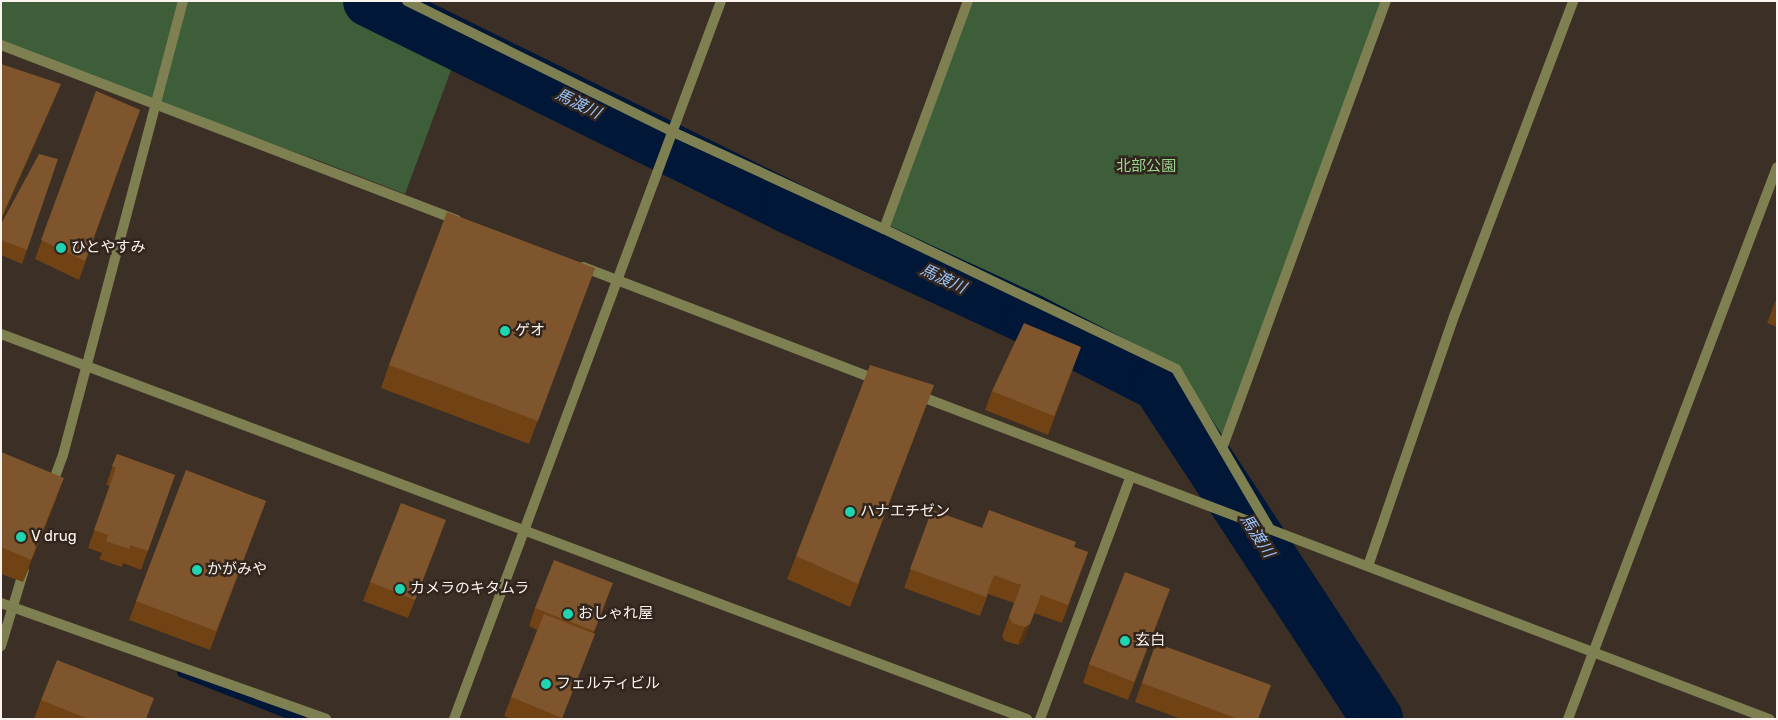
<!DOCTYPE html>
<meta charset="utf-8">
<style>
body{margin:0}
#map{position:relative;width:1778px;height:720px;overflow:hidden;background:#3b2f26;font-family:Rubik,"Noto Sans JP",sans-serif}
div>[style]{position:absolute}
.green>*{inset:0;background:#3e5e39}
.stream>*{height:9px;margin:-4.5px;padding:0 4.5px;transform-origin:4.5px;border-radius:4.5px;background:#001738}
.river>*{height:52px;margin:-26px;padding:0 26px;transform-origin:26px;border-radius:26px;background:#001738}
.minor>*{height:10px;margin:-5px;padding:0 5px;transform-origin:5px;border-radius:5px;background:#7f8051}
.tertiary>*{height:10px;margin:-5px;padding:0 5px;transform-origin:5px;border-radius:5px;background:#7f8051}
.wall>*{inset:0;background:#704214}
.shaded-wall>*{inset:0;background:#543312}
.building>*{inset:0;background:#7e552c}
.dots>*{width:14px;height:14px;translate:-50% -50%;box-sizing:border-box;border:2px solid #31251d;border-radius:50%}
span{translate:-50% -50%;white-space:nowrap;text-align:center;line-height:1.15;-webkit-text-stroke:5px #31251d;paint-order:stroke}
.park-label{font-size:15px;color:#98d78e}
.poi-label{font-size:15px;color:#fbf3ed}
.left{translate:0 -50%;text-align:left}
.water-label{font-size:16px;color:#99c5ff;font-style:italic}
.frame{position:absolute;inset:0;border:2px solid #fbf3ed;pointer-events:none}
</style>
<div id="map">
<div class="green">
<div style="clip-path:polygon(1px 1px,356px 1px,457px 54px,405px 194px,320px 161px,156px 104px,1px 43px)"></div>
<div style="clip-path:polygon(973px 1px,1386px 1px,1222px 441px,1178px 367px,890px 226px)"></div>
</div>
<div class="stream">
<div style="left:181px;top:672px;width:129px;rotate:21.4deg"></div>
</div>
<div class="river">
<div style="left:369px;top:1px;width:466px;rotate:26.2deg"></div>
<div style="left:787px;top:207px;width:269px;rotate:24.8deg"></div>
<div style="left:1031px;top:320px;width:143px;rotate:27.1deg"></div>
<div style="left:1158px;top:385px;width:399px;rotate:56.7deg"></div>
</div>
<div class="minor">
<div style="left:407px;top:1px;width:297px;rotate:26.2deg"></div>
<div style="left:673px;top:132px;width:232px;rotate:24.7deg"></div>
<div style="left:884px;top:229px;width:324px;rotate:25.6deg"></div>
<div style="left:1176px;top:369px;width:186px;rotate:59.6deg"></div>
<div style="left:1px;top:45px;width:488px;rotate:21deg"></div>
<div style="left:884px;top:229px;width:243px;rotate:-69.8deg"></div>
<div style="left:583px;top:267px;width:316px;rotate:21deg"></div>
<div style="left:917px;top:395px;width:912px;rotate:20.82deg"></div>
<div style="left:1223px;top:446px;width:474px;rotate:-69.9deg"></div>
<div style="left:52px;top:485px;width:32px;rotate:-70deg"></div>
<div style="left:63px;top:455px;width:470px;rotate:-75.2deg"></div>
<div style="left:1368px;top:566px;width:267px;rotate:-71deg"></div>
<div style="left:1455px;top:314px;width:335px;rotate:-69.3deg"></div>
<div style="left:1px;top:603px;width:345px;rotate:19.6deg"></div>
<div style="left:1px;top:646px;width:79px;rotate:-73.2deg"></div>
<div style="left:454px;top:719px;width:766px;rotate:-69.6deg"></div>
<div style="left:1040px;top:719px;width:257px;rotate:-69.5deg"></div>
<div style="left:1568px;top:719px;width:590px;rotate:-69.26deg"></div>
</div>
<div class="tertiary">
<div style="left:1px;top:334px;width:1096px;rotate:20.57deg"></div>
</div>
<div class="wall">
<div style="clip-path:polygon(96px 91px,140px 110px,79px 280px,35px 259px)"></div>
<div style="clip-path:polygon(1px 224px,27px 250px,22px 264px,1px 255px)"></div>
<div style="clip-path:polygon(595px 268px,529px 444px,381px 388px,389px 365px)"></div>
<div style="clip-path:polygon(1777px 297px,1777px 327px,1767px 323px)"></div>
<div style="clip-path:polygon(1081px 347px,1048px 435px,985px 410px,992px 391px)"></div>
<div style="clip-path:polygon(934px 385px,850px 607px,787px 579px,796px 556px)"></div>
<div style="clip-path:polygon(1px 452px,56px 500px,23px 582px,1px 574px)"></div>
<div style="clip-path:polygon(117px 454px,175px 475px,141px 570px,123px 563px,122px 567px,99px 559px,102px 553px,88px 548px,110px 486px,106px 485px)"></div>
<div style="clip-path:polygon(186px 470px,266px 501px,210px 650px,129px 620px)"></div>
<div style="clip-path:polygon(932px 510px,982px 528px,1074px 547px,1088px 552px,1062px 623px,1034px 613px,1023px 642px,1018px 645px,1005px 641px,1002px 636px,1014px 603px,988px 594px,980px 616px,904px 588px)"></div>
<div style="clip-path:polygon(439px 539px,408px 618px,363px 601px,370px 582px)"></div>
<div style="clip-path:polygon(606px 602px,594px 633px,595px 634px,588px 652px,562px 719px,511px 719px,504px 716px,537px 630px,529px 626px,535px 608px)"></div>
<div style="clip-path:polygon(1163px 608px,1128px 700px,1083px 683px,1089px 664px)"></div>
<div style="clip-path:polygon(1156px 643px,1258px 719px,1181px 719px,1135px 702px)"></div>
<div style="clip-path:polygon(41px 700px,147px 719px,34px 719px)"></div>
</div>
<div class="shaded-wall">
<div style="clip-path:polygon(61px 84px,52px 106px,1px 223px,1px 219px)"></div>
<div style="clip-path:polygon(64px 478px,56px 500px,23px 582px,31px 560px)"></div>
<div style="clip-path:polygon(446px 520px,439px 539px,408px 618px,415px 600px)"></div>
<div style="clip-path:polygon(613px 583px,606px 602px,587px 650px,594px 631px)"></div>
<div style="clip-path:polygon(1030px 624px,1023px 642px,1018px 645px,1025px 627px)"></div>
</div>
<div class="building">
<div style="clip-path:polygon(1px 64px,61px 84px,1px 219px)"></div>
<div style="clip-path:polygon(96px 91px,140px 110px,85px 261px,41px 240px)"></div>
<div style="clip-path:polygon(39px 154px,58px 159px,27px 250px,1px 240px,1px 224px)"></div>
<div style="clip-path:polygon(447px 212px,595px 268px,538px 421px,389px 365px)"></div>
<div style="clip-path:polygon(1024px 323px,1081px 347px,1054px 416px,992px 391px)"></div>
<div style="clip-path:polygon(870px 365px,934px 385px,858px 584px,796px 556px)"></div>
<div style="clip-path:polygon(1px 452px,64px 478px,31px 560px,1px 547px)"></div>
<div style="clip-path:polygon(117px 454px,175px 475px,148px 551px,130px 545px,129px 549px,106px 541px,108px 535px,94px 530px,116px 468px,112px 466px)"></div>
<div style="clip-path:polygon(186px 470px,266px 501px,216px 631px,136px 601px)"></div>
<div style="clip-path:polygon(401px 503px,446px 520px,415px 600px,370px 582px)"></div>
<div style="clip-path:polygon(932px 510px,982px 528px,989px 510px,1076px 542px,1074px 547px,1088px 552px,1068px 605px,1041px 595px,1030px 624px,1025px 627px,1012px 623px,1009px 617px,1021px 585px,994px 575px,986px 597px,910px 569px)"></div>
<div style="clip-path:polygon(554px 560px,613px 583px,594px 631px,535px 608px)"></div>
<div style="clip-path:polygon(1125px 572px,1170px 589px,1134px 682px,1089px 664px)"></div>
<div style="clip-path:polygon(544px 614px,595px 634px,562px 718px,511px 697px)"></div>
<div style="clip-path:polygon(1156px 643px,1271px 685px,1258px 719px,1238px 719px,1142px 683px)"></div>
<div style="clip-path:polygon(57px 660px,154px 698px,146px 719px,88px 719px,41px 700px)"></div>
</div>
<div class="dots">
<div style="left:61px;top:248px;background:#1fd5b0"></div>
<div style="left:505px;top:331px;background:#1fd5b0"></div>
<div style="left:850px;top:512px;background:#1fd5b0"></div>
<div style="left:21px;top:537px;background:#1fd5b0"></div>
<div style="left:197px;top:570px;background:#1fd5b0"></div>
<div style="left:400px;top:589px;background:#1fd5b0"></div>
<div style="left:568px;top:614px;background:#1fd5b0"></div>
<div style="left:1125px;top:641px;background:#1fd5b0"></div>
<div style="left:546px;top:684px;background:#1fd5b0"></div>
</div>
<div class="park-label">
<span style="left:1146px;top:167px">北部公園</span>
</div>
<div class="poi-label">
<span class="left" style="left:71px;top:248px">ひとやすみ</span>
<span class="left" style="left:515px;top:331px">ゲオ</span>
<span class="left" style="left:860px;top:512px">ハナエチゼン</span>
<span class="left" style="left:31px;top:537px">V drug</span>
<span class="left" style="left:207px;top:570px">かがみや</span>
<span class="left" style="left:410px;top:589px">カメラのキタムラ</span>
<span class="left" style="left:578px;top:614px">おしゃれ屋</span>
<span class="left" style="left:1135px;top:641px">玄白</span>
<span class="left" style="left:556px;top:684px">フェルティビル</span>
</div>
<div class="water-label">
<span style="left:578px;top:104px;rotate:26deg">馬渡川</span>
<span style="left:943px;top:279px;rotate:25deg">馬渡川</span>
<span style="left:1257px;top:536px;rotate:57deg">馬渡川</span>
</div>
<div class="frame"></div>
</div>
